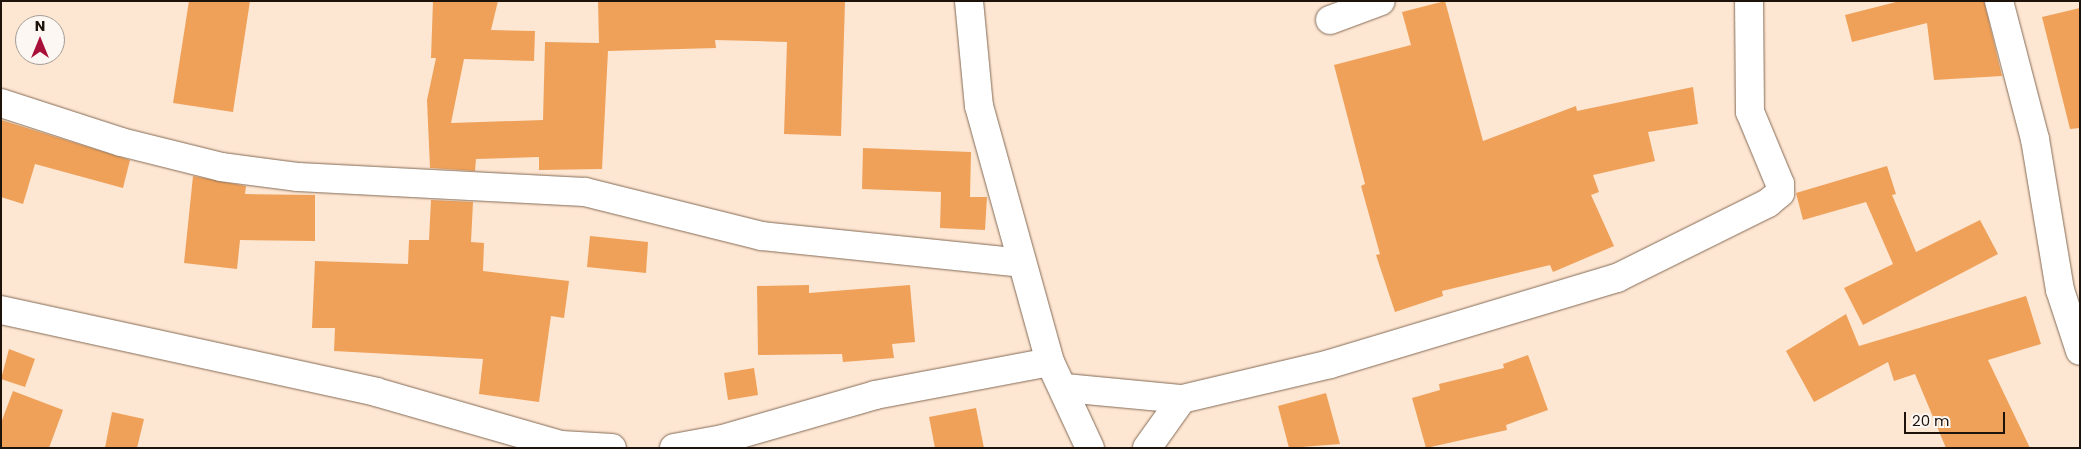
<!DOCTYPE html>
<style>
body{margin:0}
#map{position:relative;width:2081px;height:449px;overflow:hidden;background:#fde6d2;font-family:Poppins,sans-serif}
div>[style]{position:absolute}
.building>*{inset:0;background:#efa159}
.roads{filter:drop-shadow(0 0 1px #846b56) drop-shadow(0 0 1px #846b56)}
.minor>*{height:28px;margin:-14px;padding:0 14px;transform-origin:14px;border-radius:14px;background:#fff}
span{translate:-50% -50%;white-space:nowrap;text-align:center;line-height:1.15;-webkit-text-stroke:5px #fcf7f2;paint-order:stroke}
.frame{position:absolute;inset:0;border:2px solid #1d130b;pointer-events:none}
.north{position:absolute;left:15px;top:15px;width:50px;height:50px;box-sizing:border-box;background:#fcf7f2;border:1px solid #a39c96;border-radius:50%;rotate:0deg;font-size:14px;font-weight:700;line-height:20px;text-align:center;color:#1d130b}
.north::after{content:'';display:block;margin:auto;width:18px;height:22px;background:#a80f39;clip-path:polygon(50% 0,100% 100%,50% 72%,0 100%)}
.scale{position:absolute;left:1904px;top:412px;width:101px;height:22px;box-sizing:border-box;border:2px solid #1d130b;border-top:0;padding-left:6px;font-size:15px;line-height:18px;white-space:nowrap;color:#1d130b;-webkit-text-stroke:4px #fcf7f2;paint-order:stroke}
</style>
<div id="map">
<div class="building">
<div style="clip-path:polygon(189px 1px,250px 1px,233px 112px,173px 103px)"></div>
<div style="clip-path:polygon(433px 1px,498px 1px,491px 30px,535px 31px,534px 61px,464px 59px,451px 123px,543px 120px,545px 42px,599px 43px,598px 1px,845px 1px,841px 136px,784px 134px,787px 42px,715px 40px,716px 48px,608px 51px,602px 169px,539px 170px,539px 157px,476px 159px,475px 171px,430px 168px,427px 100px,436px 58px,431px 58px)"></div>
<div style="clip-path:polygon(1445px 1px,1483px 141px,1576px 106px,1577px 111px,1693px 87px,1698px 124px,1648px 132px,1655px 161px,1593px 175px,1599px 192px,1591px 195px,1614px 246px,1553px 272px,1550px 265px,1442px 291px,1443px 296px,1395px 312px,1376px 255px,1380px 254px,1361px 186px,1365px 184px,1334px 65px,1411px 45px,1402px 12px)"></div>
<div style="clip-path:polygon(1900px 1px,1984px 1px,2002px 76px,1934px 80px,1927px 23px,1852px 42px,1845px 15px)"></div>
<div style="clip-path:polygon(2080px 8px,2080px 128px,2070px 129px,2042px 17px)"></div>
<div style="clip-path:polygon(1px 120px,130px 160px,123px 188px,35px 164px,23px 204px,1px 197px)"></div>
<div style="clip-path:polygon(863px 148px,971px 152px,970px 197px,987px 197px,985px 230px,940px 228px,941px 192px,862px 189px)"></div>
<div style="clip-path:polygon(1887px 166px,1896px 194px,1892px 195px,1916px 252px,1980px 220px,1998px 254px,1863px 325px,1844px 288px,1893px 264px,1866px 202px,1803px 220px,1796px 193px)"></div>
<div style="clip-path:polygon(193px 176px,246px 186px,245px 194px,315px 195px,315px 241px,240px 240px,237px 269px,184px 263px)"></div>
<div style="clip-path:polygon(431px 200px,473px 202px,471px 242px,484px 243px,483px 271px,569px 281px,564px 318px,551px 316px,539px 402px,479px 394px,483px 359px,334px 351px,335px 328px,312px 328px,315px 261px,408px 264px,409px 240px,429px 240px)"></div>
<div style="clip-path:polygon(590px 236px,648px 242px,646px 273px,587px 267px)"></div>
<div style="clip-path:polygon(809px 285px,809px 293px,910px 285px,915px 342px,892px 344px,894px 358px,843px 362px,842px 354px,758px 355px,757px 286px)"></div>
<div style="clip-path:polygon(2026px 296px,2041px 344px,1988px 360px,2030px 448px,1946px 448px,1915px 374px,1894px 381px,1888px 362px,1814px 402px,1786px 351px,1846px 314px,1859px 346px)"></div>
<div style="clip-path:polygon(9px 349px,35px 359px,25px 387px,1px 379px)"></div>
<div style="clip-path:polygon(1528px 355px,1548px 410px,1506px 425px,1507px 430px,1426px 448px,1412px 398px,1440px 390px,1439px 384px,1504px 368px,1503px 364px)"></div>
<div style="clip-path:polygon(754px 368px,758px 395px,728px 400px,724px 373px)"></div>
<div style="clip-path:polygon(13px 391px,63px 410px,49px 448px,1px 448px,1px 423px)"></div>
<div style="clip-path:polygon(1326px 393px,1340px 444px,1289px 448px,1278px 406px)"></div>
<div style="clip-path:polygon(976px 408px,984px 448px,935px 448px,929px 417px)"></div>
<div style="clip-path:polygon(112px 412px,144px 419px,137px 448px,105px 448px)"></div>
</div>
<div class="roads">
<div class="minor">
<div style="left:969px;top:1px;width:105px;rotate:84.6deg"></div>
<div style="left:979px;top:106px;width:266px;rotate:74.5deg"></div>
<div style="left:1999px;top:1px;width:143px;rotate:75.4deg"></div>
<div style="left:2035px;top:139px;width:153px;rotate:80.6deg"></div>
<div style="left:2060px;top:290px;width:64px;rotate:71.8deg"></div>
<div style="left:1330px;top:20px;width:54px;rotate:-20.4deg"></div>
<div style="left:1px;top:103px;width:126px;rotate:18deg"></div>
<div style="left:121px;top:142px;width:103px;rotate:14deg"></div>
<div style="left:221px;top:167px;width:78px;rotate:7.4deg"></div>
<div style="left:298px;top:177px;width:287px;rotate:3deg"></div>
<div style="left:585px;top:192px;width:182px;rotate:14deg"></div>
<div style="left:762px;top:236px;width:261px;rotate:5.9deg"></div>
<div style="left:1px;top:310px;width:384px;rotate:12.3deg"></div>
<div style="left:376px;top:392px;width:192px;rotate:16deg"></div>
<div style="left:561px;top:445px;width:51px;rotate:3.4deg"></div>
<div style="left:1065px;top:388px;width:118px;rotate:5.4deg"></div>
<div style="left:1182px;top:399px;width:152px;rotate:-13.3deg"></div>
<div style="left:1330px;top:364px;width:300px;rotate:-16.7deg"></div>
<div style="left:1617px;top:278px;width:169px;rotate:-26.4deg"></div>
<div style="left:1768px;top:203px;width:16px;rotate:-40deg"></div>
<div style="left:1780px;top:193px;width:9px;rotate:-90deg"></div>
<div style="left:1780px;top:184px;width:78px;rotate:-112.6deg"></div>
<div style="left:1750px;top:112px;width:111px;rotate:-90.5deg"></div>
<div style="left:674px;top:448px;width:50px;rotate:-10.4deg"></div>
<div style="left:723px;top:439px;width:158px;rotate:-16.1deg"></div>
<div style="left:875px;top:395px;width:178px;rotate:-10.7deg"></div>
<div style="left:1050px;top:362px;width:95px;rotate:65.1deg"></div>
<div style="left:1147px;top:448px;width:60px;rotate:-54.5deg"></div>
</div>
</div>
<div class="frame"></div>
<div class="north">N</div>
<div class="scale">20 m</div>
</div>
